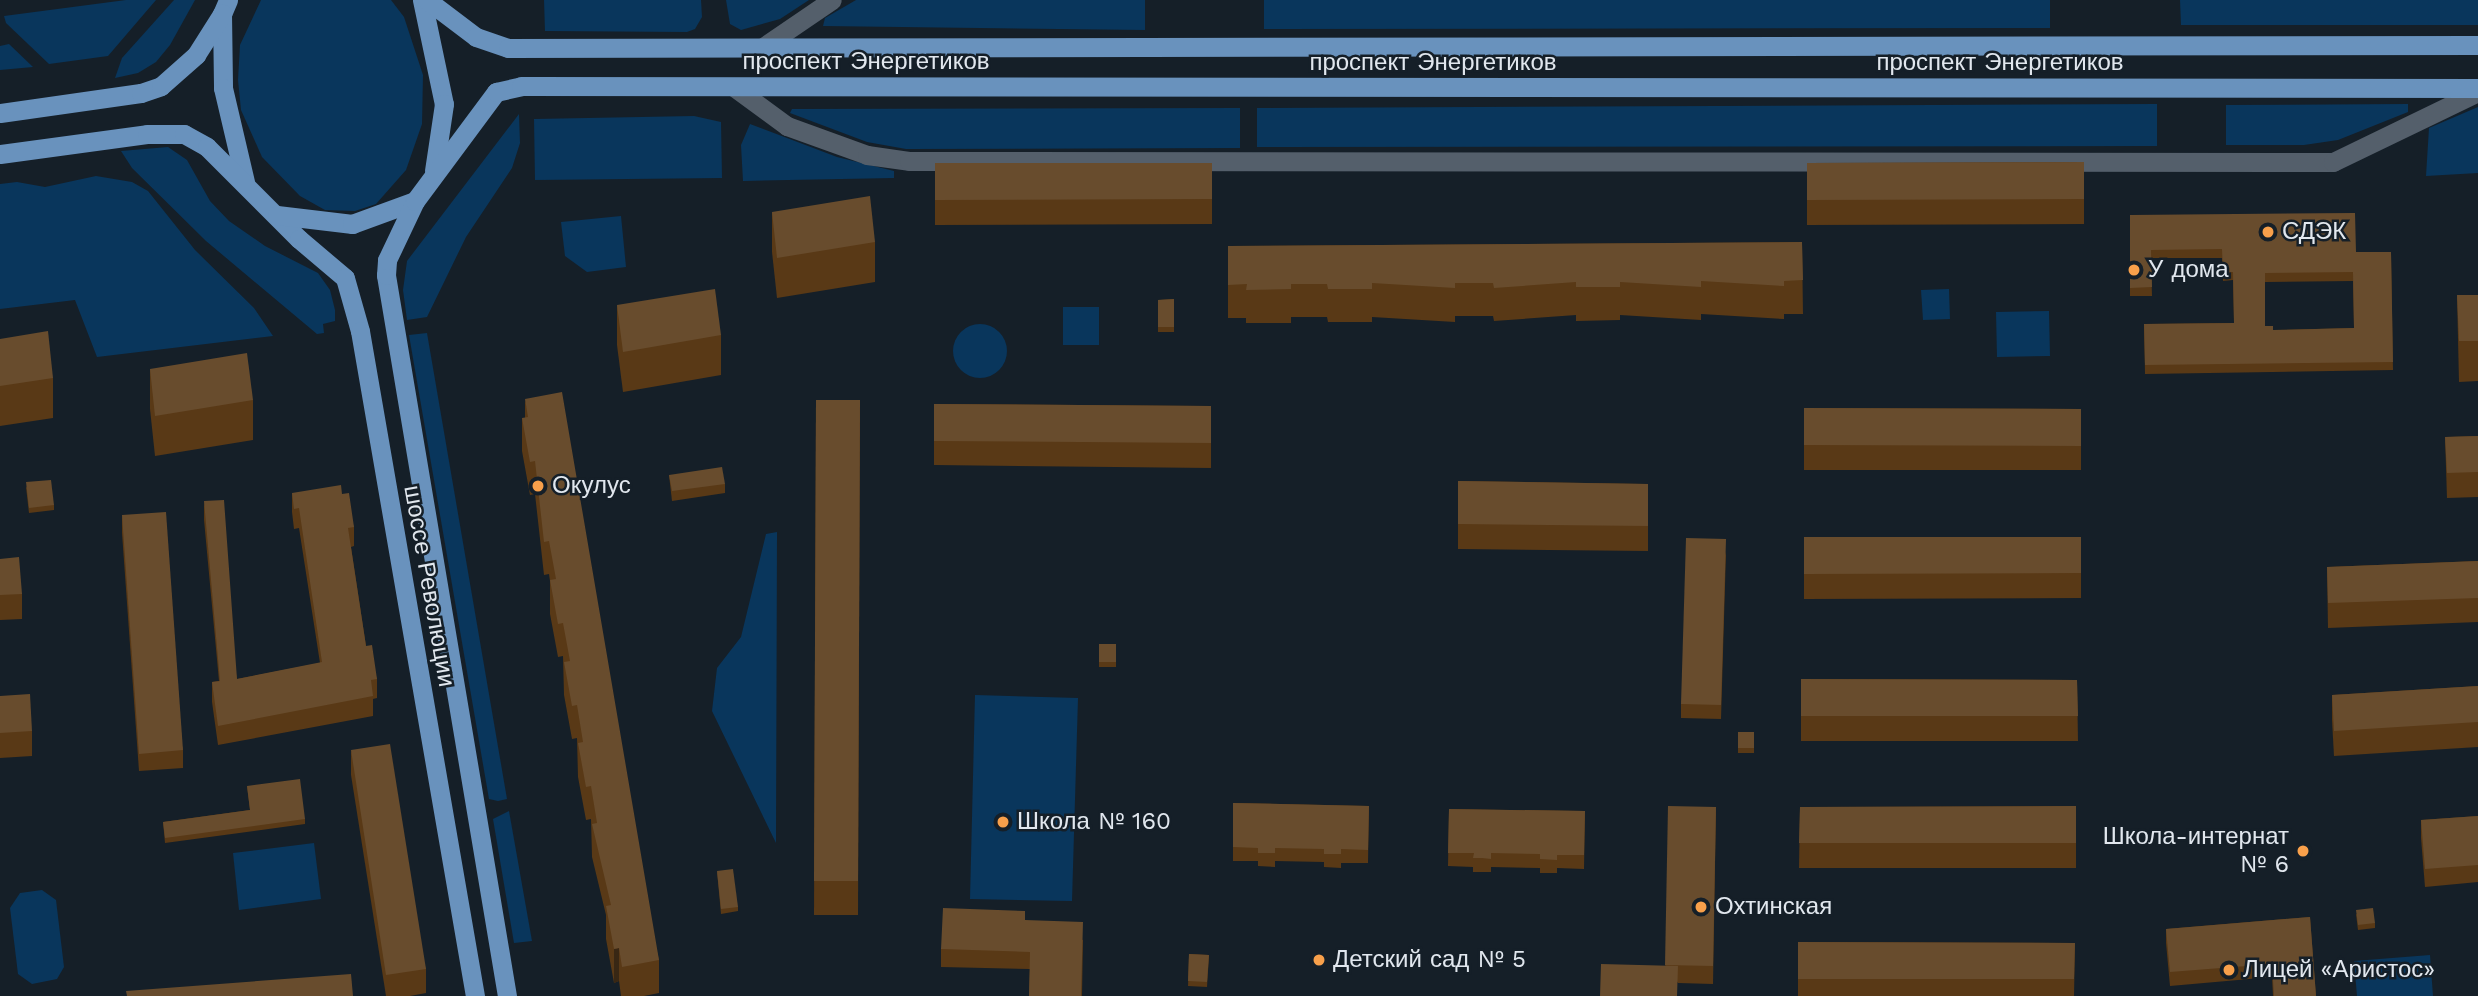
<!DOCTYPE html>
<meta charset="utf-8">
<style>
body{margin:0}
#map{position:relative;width:2478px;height:996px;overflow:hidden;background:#151f28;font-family:"Work Sans",sans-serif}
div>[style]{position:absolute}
.green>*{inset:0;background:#09365c}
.round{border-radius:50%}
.minor>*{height:19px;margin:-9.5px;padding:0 9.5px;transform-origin:9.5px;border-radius:9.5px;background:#545f6b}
.primary>*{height:19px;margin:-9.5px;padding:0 9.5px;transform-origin:9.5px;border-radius:9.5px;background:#6992bd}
.wall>*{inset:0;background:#593916}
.shaded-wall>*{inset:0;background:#382714}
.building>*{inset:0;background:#684c2d}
.dots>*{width:19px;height:19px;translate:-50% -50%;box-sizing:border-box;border:4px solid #151f28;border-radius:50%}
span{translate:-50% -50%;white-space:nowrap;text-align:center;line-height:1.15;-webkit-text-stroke:5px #151f28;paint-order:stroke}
.street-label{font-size:24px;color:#e1e7ee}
.poi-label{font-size:24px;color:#e1e7ee}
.left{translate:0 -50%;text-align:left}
.right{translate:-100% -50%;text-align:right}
</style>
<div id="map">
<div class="green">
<div style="clip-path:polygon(126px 0,156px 0,108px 56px,49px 64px,6px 23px,4px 16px)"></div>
<div style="clip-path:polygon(174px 0,195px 0,170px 45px,156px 62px,138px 73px,115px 78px,122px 58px)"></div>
<div style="clip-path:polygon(261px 0,391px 0,404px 17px,423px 75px,422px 124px,406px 170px,376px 204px,355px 211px,325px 210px,300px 196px,262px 157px,241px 110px,238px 80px,240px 45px)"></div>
<div style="clip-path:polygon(544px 0,701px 0,702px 17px,695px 29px,687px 32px,545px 31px)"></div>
<div style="clip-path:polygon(726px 0,809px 0,780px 19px,741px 30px,730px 24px)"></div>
<div style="clip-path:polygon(856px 0,1145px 0,1145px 30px,823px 26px,825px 18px)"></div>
<div style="clip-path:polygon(1264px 0,2050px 0,2050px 28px,1264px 29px)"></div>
<div style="clip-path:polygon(2180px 0,2478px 0,2478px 25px,2181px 25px)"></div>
<div style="clip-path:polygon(9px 44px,33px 67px,0 70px,0 46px)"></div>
<div style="clip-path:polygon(2157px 104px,2157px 146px,1257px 147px,1257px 108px)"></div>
<div style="clip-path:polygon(2408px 104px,2408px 112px,2338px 140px,2304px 145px,2226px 145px,2226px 105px)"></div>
<div style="clip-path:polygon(2478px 107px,2478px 173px,2426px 176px,2429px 128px)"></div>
<div style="clip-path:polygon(1240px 108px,1240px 148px,906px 149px,867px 142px,790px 113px,792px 109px)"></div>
<div style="clip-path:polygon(519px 114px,520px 143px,512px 168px,466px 237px,427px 317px,407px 320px,403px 290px,407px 261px)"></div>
<div style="clip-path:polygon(694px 116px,721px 122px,722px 178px,535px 180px,534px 119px)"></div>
<div style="clip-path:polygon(750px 124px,837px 157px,894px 171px,894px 178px,743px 181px,741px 145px)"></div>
<div style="clip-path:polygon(168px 147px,187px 160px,210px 201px,229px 221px,265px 246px,318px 273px,330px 290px,335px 310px,335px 321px,323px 324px,324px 333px,317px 334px,206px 241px,132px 168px,121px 151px)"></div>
<div style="clip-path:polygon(96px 176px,132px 182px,148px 191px,195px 250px,254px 308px,273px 336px,97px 357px,75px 300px,0 309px,0 184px,17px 182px,45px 187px)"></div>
<div style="clip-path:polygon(621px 216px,626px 267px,587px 272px,565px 256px,561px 222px)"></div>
<div style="clip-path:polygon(1949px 289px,1950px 319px,1923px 320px,1921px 290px)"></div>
<div style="clip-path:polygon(1063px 307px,1099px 307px,1099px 345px,1063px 345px)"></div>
<div style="clip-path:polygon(2049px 311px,2050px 356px,1997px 357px,1996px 312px)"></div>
<div class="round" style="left:953px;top:324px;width:54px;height:54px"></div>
<div style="clip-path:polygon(427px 333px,507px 799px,498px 801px,489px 799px,409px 335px)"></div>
<div style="clip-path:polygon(777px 532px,776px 843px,712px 711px,717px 668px,741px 637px,766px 534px)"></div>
<div style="clip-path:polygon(975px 695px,1078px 698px,1072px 901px,970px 899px)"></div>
<div style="clip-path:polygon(509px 811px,532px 941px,514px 943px,493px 819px)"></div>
<div style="clip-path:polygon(314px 843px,321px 899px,239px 910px,233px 853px)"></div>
<div style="clip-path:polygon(42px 890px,56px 900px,64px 967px,57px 979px,32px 984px,18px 974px,10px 908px,20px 893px)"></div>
<div style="clip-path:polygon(2430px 955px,2433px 996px,2357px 996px,2354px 961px)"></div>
</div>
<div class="minor">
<div style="left:763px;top:47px;width:83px;rotate:-34.3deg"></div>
<div style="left:734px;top:87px;width:66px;rotate:36.3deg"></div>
<div style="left:787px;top:126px;width:85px;rotate:19.9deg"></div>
<div style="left:867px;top:155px;width:42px;rotate:8.1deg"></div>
<div style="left:909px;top:161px;width:1424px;rotate:0.04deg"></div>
<div style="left:2333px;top:162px;width:161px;rotate:-25.8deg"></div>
</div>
<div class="primary">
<div style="left:228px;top:0;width:15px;rotate:113deg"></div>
<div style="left:222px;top:14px;width:74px;rotate:89.2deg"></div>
<div style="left:223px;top:88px;width:97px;rotate:76.8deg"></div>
<div style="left:422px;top:0;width:106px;rotate:78.1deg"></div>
<div style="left:444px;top:104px;width:68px;rotate:98.5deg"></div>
<div style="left:427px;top:0;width:61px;rotate:37.1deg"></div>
<div style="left:476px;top:37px;width:34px;rotate:19deg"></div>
<div style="left:508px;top:48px;width:1970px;rotate:-0.09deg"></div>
<div style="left:0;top:113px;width:142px;rotate:-8.1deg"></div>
<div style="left:141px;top:93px;width:21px;rotate:-19deg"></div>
<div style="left:161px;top:86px;width:47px;rotate:-41.5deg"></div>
<div style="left:196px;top:55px;width:49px;rotate:-57.6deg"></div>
<div style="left:0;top:154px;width:148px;rotate:-7.7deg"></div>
<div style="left:147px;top:134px;width:37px"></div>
<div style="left:184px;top:134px;width:26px;rotate:29deg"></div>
<div style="left:207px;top:147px;width:130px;rotate:45deg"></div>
<div style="left:299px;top:239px;width:60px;rotate:40.3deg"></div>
<div style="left:345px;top:278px;width:55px;rotate:74.2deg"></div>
<div style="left:360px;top:331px;width:675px;rotate:80.19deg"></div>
<div style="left:277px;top:215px;width:76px;rotate:6.8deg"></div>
<div style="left:352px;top:224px;width:67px;rotate:-20.1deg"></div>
<div style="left:507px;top:996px;width:731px;rotate:-99.53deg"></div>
<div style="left:386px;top:275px;width:15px;rotate:-86deg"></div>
<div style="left:387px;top:260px;width:65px;rotate:-64.6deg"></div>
<div style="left:415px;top:201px;width:136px;rotate:-53.4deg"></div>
<div style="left:496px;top:92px;width:26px;rotate:-13deg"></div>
<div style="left:521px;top:86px;width:1957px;rotate:0.06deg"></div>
</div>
<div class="wall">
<div style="clip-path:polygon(2084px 162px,2084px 224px,1807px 225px,1807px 163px)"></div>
<div style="clip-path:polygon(935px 163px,1212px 163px,1212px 224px,935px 225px)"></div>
<div style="clip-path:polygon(772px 212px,875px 242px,875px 282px,777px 298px,772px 252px)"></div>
<div style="clip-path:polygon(evenodd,2130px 215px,2356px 252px,2391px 252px,2393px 370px,2145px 374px,2144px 324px,2234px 323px,2233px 280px,2223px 281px,2222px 258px,2151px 258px,2152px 296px,2130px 296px,2130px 215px,2353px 281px,2354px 328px,2273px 330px,2265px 326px,2265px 282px,2353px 281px)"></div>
<div style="clip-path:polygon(1802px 242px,1803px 314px,1784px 314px,1784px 319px,1701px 314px,1701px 320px,1620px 315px,1620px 320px,1576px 321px,1576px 315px,1494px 321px,1493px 316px,1455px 316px,1455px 322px,1372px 317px,1372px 322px,1328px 322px,1327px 317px,1291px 317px,1291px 323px,1246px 323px,1246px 318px,1228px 318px,1228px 246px)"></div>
<div style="clip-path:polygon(2457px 295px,2478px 295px,2478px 381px,2459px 382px)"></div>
<div style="clip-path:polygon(1174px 299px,1174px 332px,1158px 332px,1158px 300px)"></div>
<div style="clip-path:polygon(617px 305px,721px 335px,721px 375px,623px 392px,617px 345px)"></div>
<div style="clip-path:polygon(0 339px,53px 378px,53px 418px,0 426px)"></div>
<div style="clip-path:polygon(150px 369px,253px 400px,253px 440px,155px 456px,150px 409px)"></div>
<div style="clip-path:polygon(525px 399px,659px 960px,659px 993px,644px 996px,621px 996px,619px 981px,614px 983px,606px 939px,606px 915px,592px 857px,591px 819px,586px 820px,578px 777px,577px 738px,572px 739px,564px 695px,563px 656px,558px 657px,550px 614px,550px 581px,549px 574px,544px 575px,535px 494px,530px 495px,522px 451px,522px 418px,525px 418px)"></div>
<div style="clip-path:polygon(816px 400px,860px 400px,858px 915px,814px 915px)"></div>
<div style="clip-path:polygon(934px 404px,1211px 406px,1211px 468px,934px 465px)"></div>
<div style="clip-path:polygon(1804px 408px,2081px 409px,2081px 470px,1804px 470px)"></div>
<div style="clip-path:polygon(2478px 436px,2478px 497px,2447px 498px,2445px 437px)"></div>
<div style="clip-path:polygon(669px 475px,725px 484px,725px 493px,672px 501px)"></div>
<div style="clip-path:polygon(1458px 481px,1648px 484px,1648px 551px,1458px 549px)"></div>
<div style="clip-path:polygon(26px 487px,54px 505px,54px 510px,29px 513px)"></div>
<div style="clip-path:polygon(292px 493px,342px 494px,354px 527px,354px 546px,351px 547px,366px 646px,377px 679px,377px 698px,373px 699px,373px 716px,218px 745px,212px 702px,212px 682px,219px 681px,204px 520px,204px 501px,237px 679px,320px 663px,299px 528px,294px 529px,292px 512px)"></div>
<div style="clip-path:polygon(122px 515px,183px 750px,183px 768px,139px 771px,122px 533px)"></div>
<div style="clip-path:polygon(1804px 537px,2081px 537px,2081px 598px,1804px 599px)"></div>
<div style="clip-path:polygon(1726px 552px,1721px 719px,1681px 718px,1681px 704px)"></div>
<div style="clip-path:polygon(0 559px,22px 594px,22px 619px,0 620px)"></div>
<div style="clip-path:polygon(2478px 561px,2478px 622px,2328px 628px,2327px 567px)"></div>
<div style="clip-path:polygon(1099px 644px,1116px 644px,1116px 667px,1099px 667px)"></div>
<div style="clip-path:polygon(1801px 679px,2077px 680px,2078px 741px,1801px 741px)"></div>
<div style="clip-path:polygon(2478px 686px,2478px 747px,2334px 756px,2332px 720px,2332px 695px)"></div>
<div style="clip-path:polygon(0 696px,32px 731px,32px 756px,0 758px)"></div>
<div style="clip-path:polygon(1738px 732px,1754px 732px,1754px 753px,1738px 753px)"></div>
<div style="clip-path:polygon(351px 750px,426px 969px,426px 993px,410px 996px,386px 996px,351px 775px)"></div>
<div style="clip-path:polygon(247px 786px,305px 819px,305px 824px,165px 843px,163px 822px,250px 810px)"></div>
<div style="clip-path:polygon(1233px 803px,1369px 806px,1368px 863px,1341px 863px,1341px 868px,1324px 867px,1324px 862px,1275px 861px,1275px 867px,1258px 866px,1258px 861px,1233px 861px)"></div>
<div style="clip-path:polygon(2076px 806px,2076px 868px,1799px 868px,1800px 807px)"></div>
<div style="clip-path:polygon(1716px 807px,1713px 984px,1678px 983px,1665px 965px)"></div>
<div style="clip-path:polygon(1449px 809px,1585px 811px,1584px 869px,1557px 868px,1557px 873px,1540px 873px,1540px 868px,1491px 867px,1491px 872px,1473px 872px,1473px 867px,1448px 866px)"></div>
<div style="clip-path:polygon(2478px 816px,2478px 882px,2425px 887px,2421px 838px,2421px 820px)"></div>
<div style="clip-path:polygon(717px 871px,738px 907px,738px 911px,721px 914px)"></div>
<div style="clip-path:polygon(2356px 914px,2375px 923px,2375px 928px,2358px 930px)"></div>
<div style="clip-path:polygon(2310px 917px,2316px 996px,2273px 996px,2272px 977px,2170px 986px,2166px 943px,2166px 929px)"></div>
<div style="clip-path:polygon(1025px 920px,1083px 940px,1082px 996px,1029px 996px,1030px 969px,941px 967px,941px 949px)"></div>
<div style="clip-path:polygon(1798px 942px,2075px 943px,2074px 996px,1798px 996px)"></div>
<div style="clip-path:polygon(1189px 954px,1209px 955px,1207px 987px,1188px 986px)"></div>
</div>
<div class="shaded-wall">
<div style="clip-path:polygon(619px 948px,619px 981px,614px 983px,614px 949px)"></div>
</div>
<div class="building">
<div style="clip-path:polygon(2084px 162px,2084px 199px,1807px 200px,1807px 163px)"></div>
<div style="clip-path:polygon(935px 163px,1212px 163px,1212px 199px,935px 200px)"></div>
<div style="clip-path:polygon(870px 196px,875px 242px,777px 258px,772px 212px)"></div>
<div style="clip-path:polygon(evenodd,2355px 213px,2356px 252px,2391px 252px,2393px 362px,2145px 365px,2144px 324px,2234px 323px,2233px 272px,2223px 272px,2222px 249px,2151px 250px,2152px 287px,2130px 288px,2130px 215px,2355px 213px,2353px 272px,2354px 328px,2273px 330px,2273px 326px,2265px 326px,2265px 273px,2353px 272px)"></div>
<div style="clip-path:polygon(1802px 242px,1803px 280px,1784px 281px,1784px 286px,1701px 281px,1701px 287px,1620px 282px,1620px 287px,1576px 287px,1576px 282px,1494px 288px,1493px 283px,1455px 283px,1455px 288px,1372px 283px,1372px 289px,1328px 289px,1327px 284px,1291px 284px,1291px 289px,1246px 290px,1247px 284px,1228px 285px,1228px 246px)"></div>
<div style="clip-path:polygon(715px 289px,721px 335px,623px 352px,617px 305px)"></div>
<div style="clip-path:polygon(2457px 295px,2478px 295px,2478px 341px,2459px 341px)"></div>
<div style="clip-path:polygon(1174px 299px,1174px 327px,1158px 327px,1158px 300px)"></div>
<div style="clip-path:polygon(48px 331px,53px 378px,0 386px,0 339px)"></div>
<div style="clip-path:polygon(247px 353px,253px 400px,155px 416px,150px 369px)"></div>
<div style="clip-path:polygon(562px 392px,659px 960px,622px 967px,619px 948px,614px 949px,606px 906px,611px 905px,592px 824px,597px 823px,591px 786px,586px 787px,578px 743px,583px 742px,577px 705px,572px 706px,564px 662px,570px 661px,563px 623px,558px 624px,550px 580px,556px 579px,549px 541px,544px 542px,535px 461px,530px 462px,522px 418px,528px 417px,525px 399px)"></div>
<div style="clip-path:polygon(816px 400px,860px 400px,858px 881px,814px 881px)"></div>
<div style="clip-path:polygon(934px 404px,1211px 406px,1211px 443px,934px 441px)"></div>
<div style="clip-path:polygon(1804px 408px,2081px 409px,2081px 446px,1804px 445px)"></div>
<div style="clip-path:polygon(2478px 436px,2478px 472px,2447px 473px,2445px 437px)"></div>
<div style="clip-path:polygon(722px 467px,725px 484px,672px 491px,669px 475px)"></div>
<div style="clip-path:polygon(51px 480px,54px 505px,29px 508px,26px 482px)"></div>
<div style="clip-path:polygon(1458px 481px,1648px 484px,1648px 526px,1458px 524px)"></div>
<div style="clip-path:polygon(341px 485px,342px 494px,349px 493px,354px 527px,348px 528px,366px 646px,372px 645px,377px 679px,371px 680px,373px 696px,218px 726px,212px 682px,220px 681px,204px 501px,224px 500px,237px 679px,322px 662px,299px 508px,294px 509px,292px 493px)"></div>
<div style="clip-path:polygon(166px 512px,183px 750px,139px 754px,122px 515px)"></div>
<div style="clip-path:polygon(1804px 537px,2081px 537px,2081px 573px,1804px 574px)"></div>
<div style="clip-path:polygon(1686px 538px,1726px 539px,1721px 705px,1681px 704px)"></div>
<div style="clip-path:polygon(19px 557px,22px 594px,0 595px,0 559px)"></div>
<div style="clip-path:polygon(2478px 561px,2478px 598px,2328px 603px,2327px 567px)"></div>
<div style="clip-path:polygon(1099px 644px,1116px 644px,1116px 662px,1099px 662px)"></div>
<div style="clip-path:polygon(1801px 679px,2077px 680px,2078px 716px,1801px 716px)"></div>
<div style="clip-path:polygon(2478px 686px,2478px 722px,2334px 731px,2332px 695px)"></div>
<div style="clip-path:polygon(30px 694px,32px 731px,0 733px,0 696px)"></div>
<div style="clip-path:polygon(1738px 732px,1754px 732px,1754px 748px,1738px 748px)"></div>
<div style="clip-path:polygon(390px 744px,426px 969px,386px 975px,351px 750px)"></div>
<div style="clip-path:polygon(300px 779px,305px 819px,165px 838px,163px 822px,250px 810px,247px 786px)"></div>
<div style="clip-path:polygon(1233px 803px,1369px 806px,1368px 850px,1341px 849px,1341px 854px,1324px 854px,1324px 849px,1275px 848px,1275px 853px,1258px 853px,1258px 848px,1233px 847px)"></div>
<div style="clip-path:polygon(1668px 806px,1716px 807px,1713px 966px,1665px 965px)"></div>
<div style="clip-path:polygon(2076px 806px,2076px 843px,1799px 843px,1800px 807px)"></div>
<div style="clip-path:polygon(1449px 809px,1585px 811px,1584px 855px,1557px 855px,1557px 860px,1540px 859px,1540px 854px,1491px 853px,1491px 859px,1482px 858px,1473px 858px,1474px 853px,1448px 853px)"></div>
<div style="clip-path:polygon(2478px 816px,2478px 865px,2425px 869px,2421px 820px)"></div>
<div style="clip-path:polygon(733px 869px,738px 907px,721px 909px,717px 871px)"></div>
<div style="clip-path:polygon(943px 908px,1025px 911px,1025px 920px,1083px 922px,1081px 996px,1029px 996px,1030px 952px,941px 949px)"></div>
<div style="clip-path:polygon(2373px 908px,2375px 923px,2358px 925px,2356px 910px)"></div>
<div style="clip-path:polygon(2310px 917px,2316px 996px,2274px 996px,2272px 964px,2170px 972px,2166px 929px)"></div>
<div style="clip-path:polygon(1798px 942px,2075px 943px,2074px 979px,1798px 979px)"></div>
<div style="clip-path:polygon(1189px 954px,1209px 955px,1207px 982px,1188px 981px)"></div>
<div style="clip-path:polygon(1601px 964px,1678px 966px,1677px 996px,1600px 996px)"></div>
<div style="clip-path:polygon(351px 974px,353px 996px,127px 996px,126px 991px)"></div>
</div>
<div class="dots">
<div style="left:2268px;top:232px;background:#f8a04b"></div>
<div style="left:2134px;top:270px;background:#f8a04b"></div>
<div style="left:538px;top:486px;background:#f8a04b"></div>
<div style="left:1003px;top:822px;background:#f8a04b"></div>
<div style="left:2303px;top:851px;background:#f8a04b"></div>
<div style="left:1701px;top:907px;background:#f8a04b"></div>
<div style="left:1319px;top:960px;background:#f8a04b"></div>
<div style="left:2229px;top:970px;background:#f8a04b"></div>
</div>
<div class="street-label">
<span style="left:866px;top:62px">проспект Энергетиков</span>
<span style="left:1433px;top:63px">проспект Энергетиков</span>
<span style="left:2000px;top:63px">проспект Энергетиков</span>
<span style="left:429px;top:586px;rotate:80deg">шоссе Революции</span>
</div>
<div class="poi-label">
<span class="left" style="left:2282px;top:232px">СДЭК</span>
<span class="left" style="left:2148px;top:270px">У дома</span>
<span class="left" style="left:552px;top:486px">Окулус</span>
<span class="left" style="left:1017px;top:822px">Школа № 160</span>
<span class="right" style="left:2289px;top:851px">Школа-интернат<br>№ 6</span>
<span class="left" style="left:1715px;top:907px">Охтинская</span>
<span class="left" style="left:1333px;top:960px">Детский сад № 5</span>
<span class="left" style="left:2243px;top:970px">Лицей «Аристос»</span>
</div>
</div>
